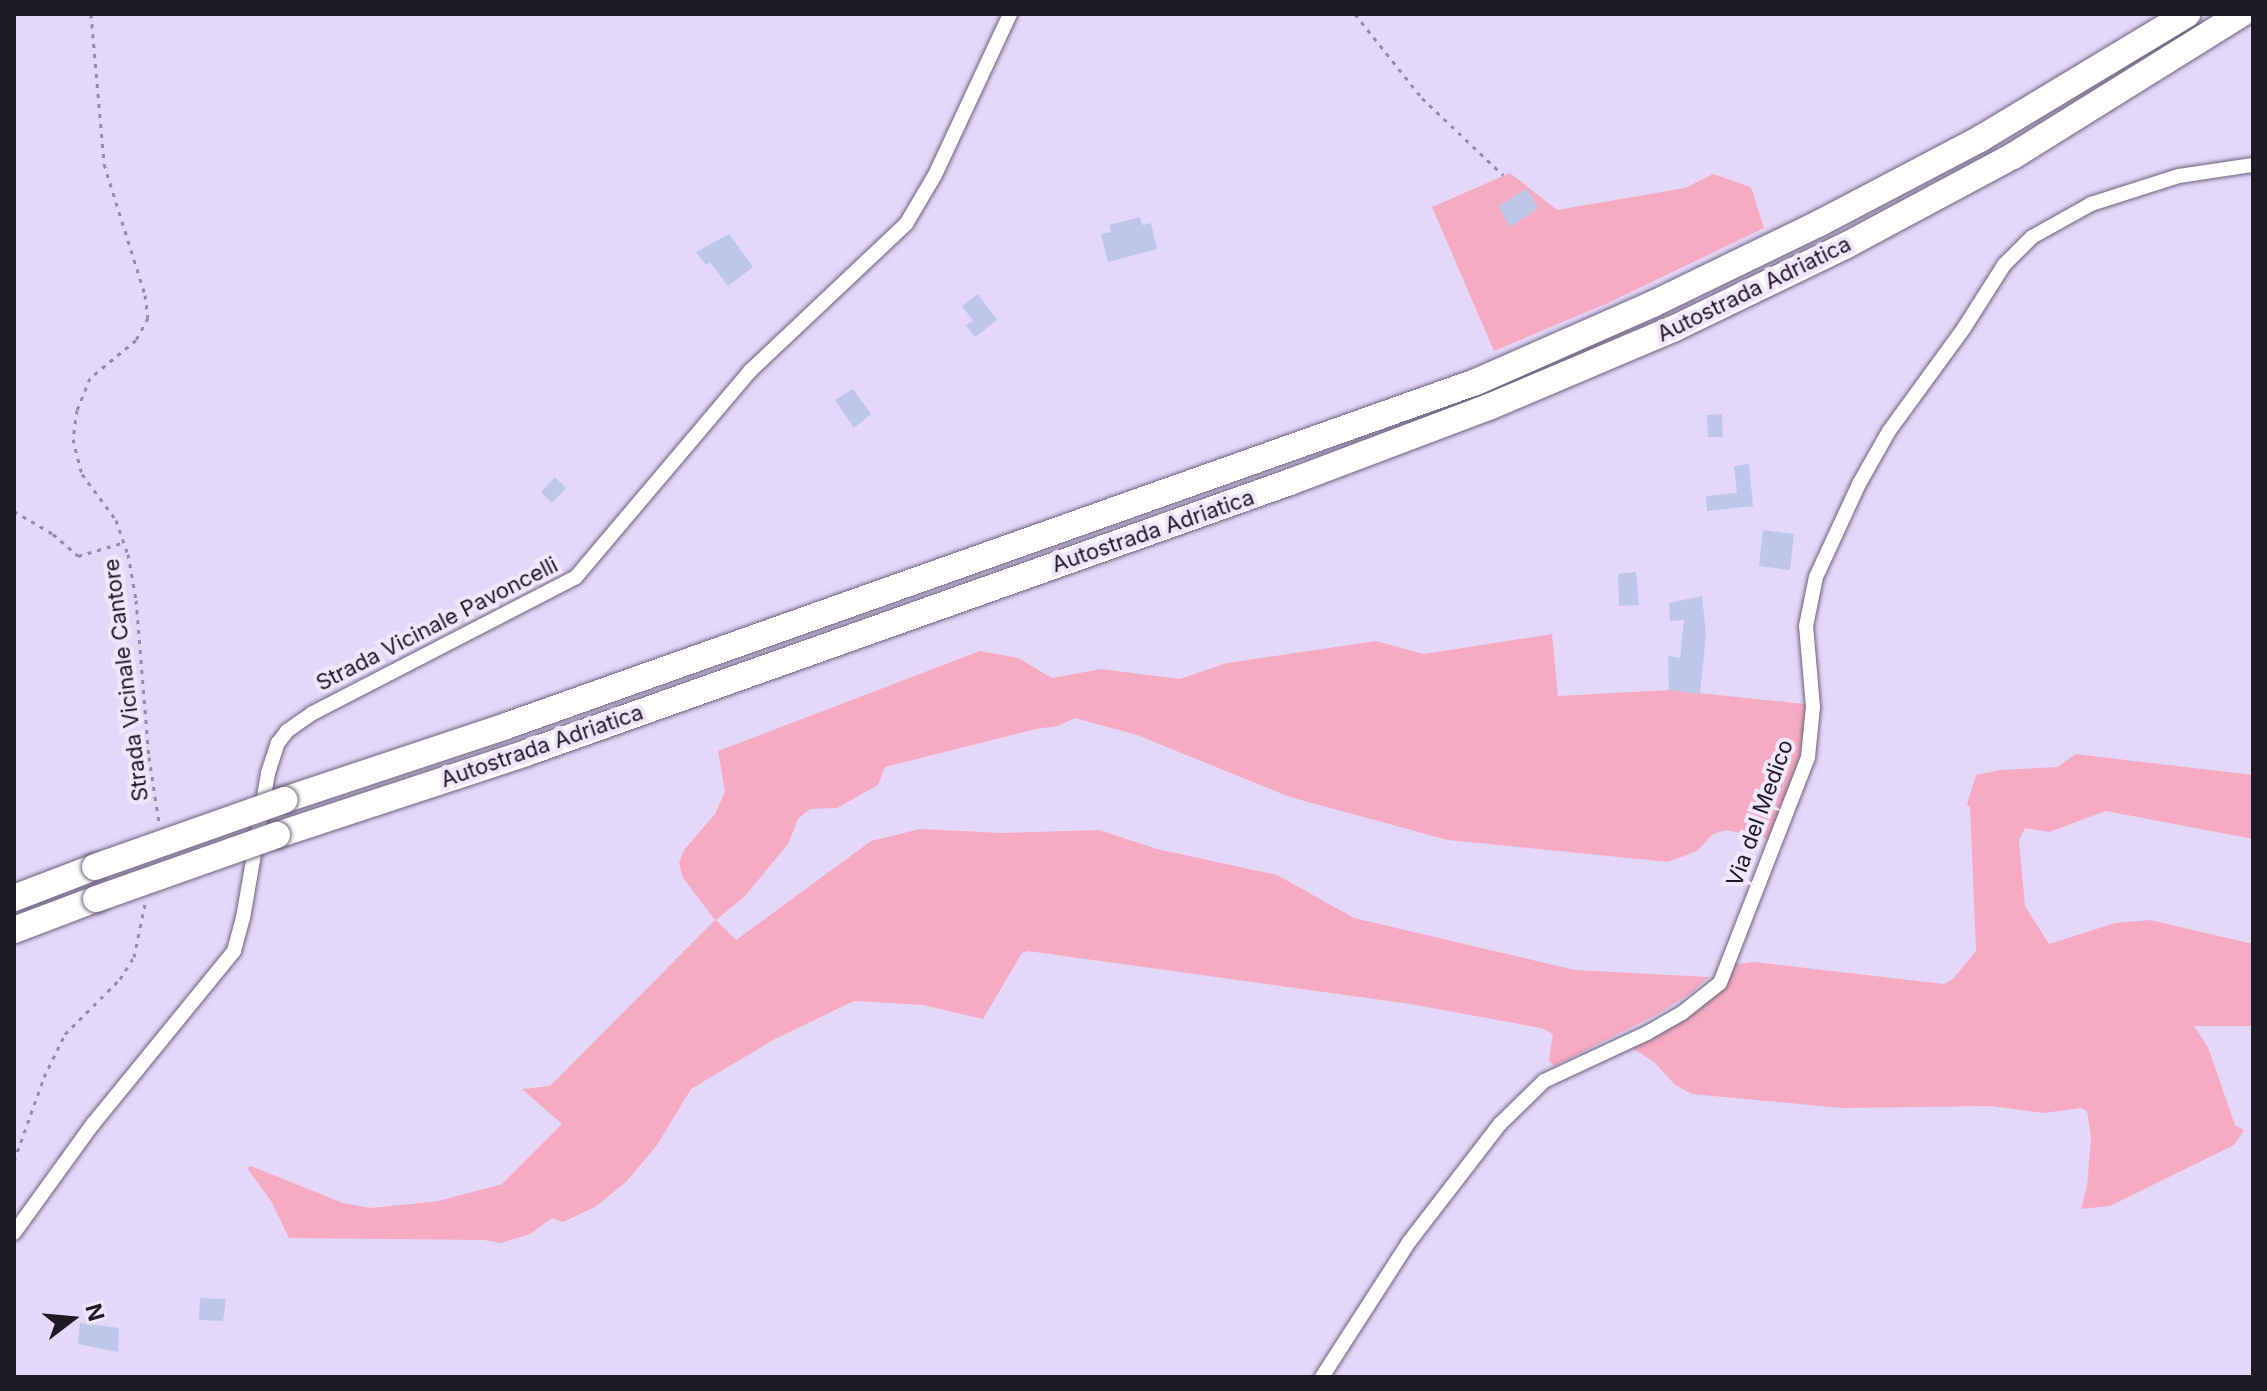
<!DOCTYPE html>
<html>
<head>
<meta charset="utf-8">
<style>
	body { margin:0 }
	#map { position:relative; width:2267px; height:1391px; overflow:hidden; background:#e4d8fa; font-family:Inter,sans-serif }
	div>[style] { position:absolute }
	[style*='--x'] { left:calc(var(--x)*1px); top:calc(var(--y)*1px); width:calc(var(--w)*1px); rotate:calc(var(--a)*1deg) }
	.green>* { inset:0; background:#f7abc3 }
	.building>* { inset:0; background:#bdc7e8 }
	.path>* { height:3px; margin-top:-1.5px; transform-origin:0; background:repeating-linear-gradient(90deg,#948ba4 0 4px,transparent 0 10px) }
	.roads { filter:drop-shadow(0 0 2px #6b617e) drop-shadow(0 0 2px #6b617e) }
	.street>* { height:14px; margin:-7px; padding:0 7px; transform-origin:7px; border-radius:7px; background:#fff }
	.highway>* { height:26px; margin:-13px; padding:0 13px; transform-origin:13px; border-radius:13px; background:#fff }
	.bridges { filter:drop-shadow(0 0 2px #6b617e) drop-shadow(0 0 2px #6b617e) }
	.highway-bridge>* { height:26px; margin:-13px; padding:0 13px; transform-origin:13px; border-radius:13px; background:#fff }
	span { translate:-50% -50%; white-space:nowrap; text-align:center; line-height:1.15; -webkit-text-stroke:8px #efe8fd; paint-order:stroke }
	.street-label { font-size:22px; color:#1d1925 }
	.frame { position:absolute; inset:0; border:16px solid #1d1925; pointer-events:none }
	.north { position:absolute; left:32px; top:1279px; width:80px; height:80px; -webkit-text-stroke:6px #efe8fd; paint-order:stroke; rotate:74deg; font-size:22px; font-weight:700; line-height:32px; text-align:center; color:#1d1925 }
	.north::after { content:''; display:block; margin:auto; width:28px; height:36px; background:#1d1925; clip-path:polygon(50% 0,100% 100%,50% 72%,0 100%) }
</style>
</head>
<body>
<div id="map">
	<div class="green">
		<i style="clip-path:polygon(1510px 173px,1557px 210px,1685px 188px,1713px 174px,1751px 187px,1764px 228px,1608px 303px,1494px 351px,1432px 207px)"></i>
		<i style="clip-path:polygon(1552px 634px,1558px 696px,1669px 690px,1805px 704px,1802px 743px,1794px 780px,1768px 839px,1726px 830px,1713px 834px,1697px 851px,1668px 862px,1448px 840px,1290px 797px,1137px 735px,1075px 718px,1058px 726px,1036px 729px,885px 767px,878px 785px,837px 808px,810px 809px,798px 819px,788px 844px,746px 895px,716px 920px,736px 940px,871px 841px,920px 829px,1001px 833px,1099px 830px,1157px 849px,1277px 875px,1354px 918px,1575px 970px,1709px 977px,1688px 995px,1658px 1014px,1554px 1066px,1549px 1060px,1553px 1034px,1541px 1028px,1410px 1004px,1028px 951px,1022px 953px,983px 1019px,923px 1005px,854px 1001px,773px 1040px,691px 1089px,657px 1145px,626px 1182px,595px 1207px,563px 1222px,552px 1218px,530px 1234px,501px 1243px,484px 1240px,289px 1238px,271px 1201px,247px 1168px,251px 1166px,343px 1203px,371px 1208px,439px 1201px,502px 1184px,562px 1124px,522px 1089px,550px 1086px,715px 920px,683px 878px,679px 863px,684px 850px,715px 814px,725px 792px,718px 751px,980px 651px,1018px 658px,1052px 678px,1101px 669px,1180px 679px,1227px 663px,1376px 641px,1424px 654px)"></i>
		<i style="clip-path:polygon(2075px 754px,2253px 775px,2253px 839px,2106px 811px,2049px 832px,2025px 828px,2019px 840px,2025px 906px,2049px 944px,2115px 923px,2150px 920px,2253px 944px,2253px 1026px,2194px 1026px,2208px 1047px,2235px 1125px,2244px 1130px,2234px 1145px,2110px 1206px,2081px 1209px,2087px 1186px,2091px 1137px,2087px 1111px,2081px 1108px,2044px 1113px,1992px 1106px,1842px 1108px,1692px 1094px,1675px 1085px,1654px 1062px,1623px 1042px,1694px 1003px,1728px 965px,1754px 962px,1944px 984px,1953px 979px,1976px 951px,1970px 807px,1967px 804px,1976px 775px,2000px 770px,2058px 767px)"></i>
	</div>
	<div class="building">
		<i style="clip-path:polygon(1527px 189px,1538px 208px,1510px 227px,1498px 206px)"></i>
		<i style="clip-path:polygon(1140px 217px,1142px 225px,1151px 223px,1157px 249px,1108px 262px,1101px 234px,1111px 232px,1109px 225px)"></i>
		<i style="clip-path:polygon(729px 234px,753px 267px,728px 286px,710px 262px,706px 265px,696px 252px)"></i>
		<i style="clip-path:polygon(978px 294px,997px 320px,975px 337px,966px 325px,973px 321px,962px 306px)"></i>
		<i style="clip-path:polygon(853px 389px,871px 414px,854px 428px,835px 400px)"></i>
		<i style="clip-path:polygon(1722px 414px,1723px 437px,1708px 437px,1707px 415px)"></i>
		<i style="clip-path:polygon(1749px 464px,1753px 506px,1707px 511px,1706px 496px,1737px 493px,1734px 466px)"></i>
		<i style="clip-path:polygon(555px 477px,566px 488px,552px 503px,541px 492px)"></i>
		<i style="clip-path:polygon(1763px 530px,1794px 534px,1790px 570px,1759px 566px)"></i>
		<i style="clip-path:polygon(1636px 572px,1639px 605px,1619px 606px,1618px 574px)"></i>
		<i style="clip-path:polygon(1702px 596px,1706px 634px,1700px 694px,1669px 690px,1668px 656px,1680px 658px,1684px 620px,1670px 621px,1669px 603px)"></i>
		<i style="clip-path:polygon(200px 1298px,226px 1299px,223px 1321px,199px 1320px)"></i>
		<i style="clip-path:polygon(80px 1323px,119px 1328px,118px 1352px,78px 1344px)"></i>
	</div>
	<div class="path">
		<i style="--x:91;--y:14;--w:151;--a:85"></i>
		<i style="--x:104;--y:164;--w:137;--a:72.6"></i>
		<i style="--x:145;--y:295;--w:23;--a:83"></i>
		<i style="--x:148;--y:318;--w:25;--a:119"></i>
		<i style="--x:136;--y:340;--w:60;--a:140.4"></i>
		<i style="--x:90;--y:378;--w:35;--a:112"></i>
		<i style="--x:77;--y:410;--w:29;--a:98"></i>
		<i style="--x:73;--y:439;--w:36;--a:76"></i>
		<i style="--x:82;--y:474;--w:57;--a:53.5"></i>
		<i style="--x:116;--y:520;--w:36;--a:71"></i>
		<i style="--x:128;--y:554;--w:47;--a:80.1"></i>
		<i style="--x:136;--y:600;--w:158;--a:85.3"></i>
		<i style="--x:149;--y:757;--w:66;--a:81.3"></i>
		<i style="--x:1355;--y:14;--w:107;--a:51.4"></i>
		<i style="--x:1422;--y:98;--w:112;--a:43.5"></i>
		<i style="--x:14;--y:511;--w:45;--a:30.5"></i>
		<i style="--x:53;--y:534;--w:33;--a:41"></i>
		<i style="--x:78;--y:556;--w:49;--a:-16.6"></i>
		<i style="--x:14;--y:1161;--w:89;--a:-70.3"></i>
		<i style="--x:44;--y:1077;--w:48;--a:-64"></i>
		<i style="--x:65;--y:1034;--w:78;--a:-45"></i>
		<i style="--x:120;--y:979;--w:26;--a:-58"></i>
		<i style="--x:134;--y:957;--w:54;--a:-78.3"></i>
	</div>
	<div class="roads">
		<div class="street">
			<i style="--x:14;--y:1233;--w:135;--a:-54.1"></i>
			<i style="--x:93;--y:1124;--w:223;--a:-50.8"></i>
			<i style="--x:234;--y:951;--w:34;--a:-75"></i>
			<i style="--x:243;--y:918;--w:147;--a:-80.2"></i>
			<i style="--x:268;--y:773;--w:32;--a:-72"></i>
			<i style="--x:278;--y:743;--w:15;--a:-53"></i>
			<i style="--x:287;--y:731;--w:29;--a:-35"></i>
			<i style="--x:311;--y:714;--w:298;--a:-27.3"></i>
			<i style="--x:576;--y:577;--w:270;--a:-49.8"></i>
			<i style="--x:750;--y:371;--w:214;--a:-43.3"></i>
			<i style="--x:906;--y:224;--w:57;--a:-59.4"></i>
			<i style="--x:935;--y:175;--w:178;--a:-65"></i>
			<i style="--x:1322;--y:1377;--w:161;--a:-57.2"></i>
			<i style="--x:1409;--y:1242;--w:149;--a:-52.4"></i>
			<i style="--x:1500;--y:1124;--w:62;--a:-44.3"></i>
			<i style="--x:1544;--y:1081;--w:114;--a:-25"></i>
			<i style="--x:1647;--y:1033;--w:40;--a:-29.7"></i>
			<i style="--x:1682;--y:1013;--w:48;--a:-38.3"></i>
			<i style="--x:1720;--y:983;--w:243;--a:-68.7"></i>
			<i style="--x:1808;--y:757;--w:50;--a:-84.3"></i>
			<i style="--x:1813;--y:707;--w:81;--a:-94.9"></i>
			<i style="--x:1806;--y:626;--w:50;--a:-78.5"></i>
			<i style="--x:1816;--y:577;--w:102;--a:-65.2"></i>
			<i style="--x:1859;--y:484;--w:61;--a:-60.5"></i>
			<i style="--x:1889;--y:431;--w:127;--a:-53.9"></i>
			<i style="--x:1964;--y:328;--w:75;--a:-57.6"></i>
			<i style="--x:2004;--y:265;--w:40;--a:-45"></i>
			<i style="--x:2032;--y:237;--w:68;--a:-29.2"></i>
			<i style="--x:2091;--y:204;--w:92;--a:-17.7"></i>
			<i style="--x:2179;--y:176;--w:75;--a:-8.5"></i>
		</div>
		<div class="highway">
			<i style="--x:284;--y:800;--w:234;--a:-18.4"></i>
			<i style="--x:506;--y:726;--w:1029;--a:-19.53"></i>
			<i style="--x:1476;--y:382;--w:193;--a:-23.8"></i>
			<i style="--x:1653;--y:304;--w:186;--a:-25.9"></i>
			<i style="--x:1820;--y:223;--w:181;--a:-27.7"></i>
			<i style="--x:1980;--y:139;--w:242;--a:-31.1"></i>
			<i style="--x:277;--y:835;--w:262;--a:-18.2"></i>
			<i style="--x:526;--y:753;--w:811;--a:-19.53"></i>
			<i style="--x:1290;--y:482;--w:213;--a:-20.7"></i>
			<i style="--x:1489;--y:407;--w:200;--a:-23"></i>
			<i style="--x:1673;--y:329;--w:191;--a:-25.8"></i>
			<i style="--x:1845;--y:246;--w:191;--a:-28.2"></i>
			<i style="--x:2013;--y:156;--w:269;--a:-31.9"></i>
			<i style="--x:14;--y:898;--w:87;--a:-20.9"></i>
			<i style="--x:14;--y:930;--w:88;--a:-20.7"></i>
		</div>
	</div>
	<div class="bridges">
		<div class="highway-bridge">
			<i style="--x:95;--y:867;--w:201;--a:-19.5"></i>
			<i style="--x:96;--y:899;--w:192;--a:-19.5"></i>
		</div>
	</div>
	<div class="street-label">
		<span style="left:1754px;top:289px;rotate:-26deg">Autostrada Adriatica</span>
		<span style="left:1153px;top:531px;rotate:-19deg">Autostrada Adriatica</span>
		<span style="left:437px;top:624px;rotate:-27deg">Strada Vicinale Pavoncelli</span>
		<span style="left:126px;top:680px;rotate:-97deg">Strada Vicinale Cantore</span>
		<span style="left:542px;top:746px;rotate:-19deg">Autostrada Adriatica</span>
		<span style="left:1760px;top:813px;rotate:-70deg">Via del Medico</span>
	</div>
	<div class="frame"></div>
	<div class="north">N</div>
</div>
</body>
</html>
